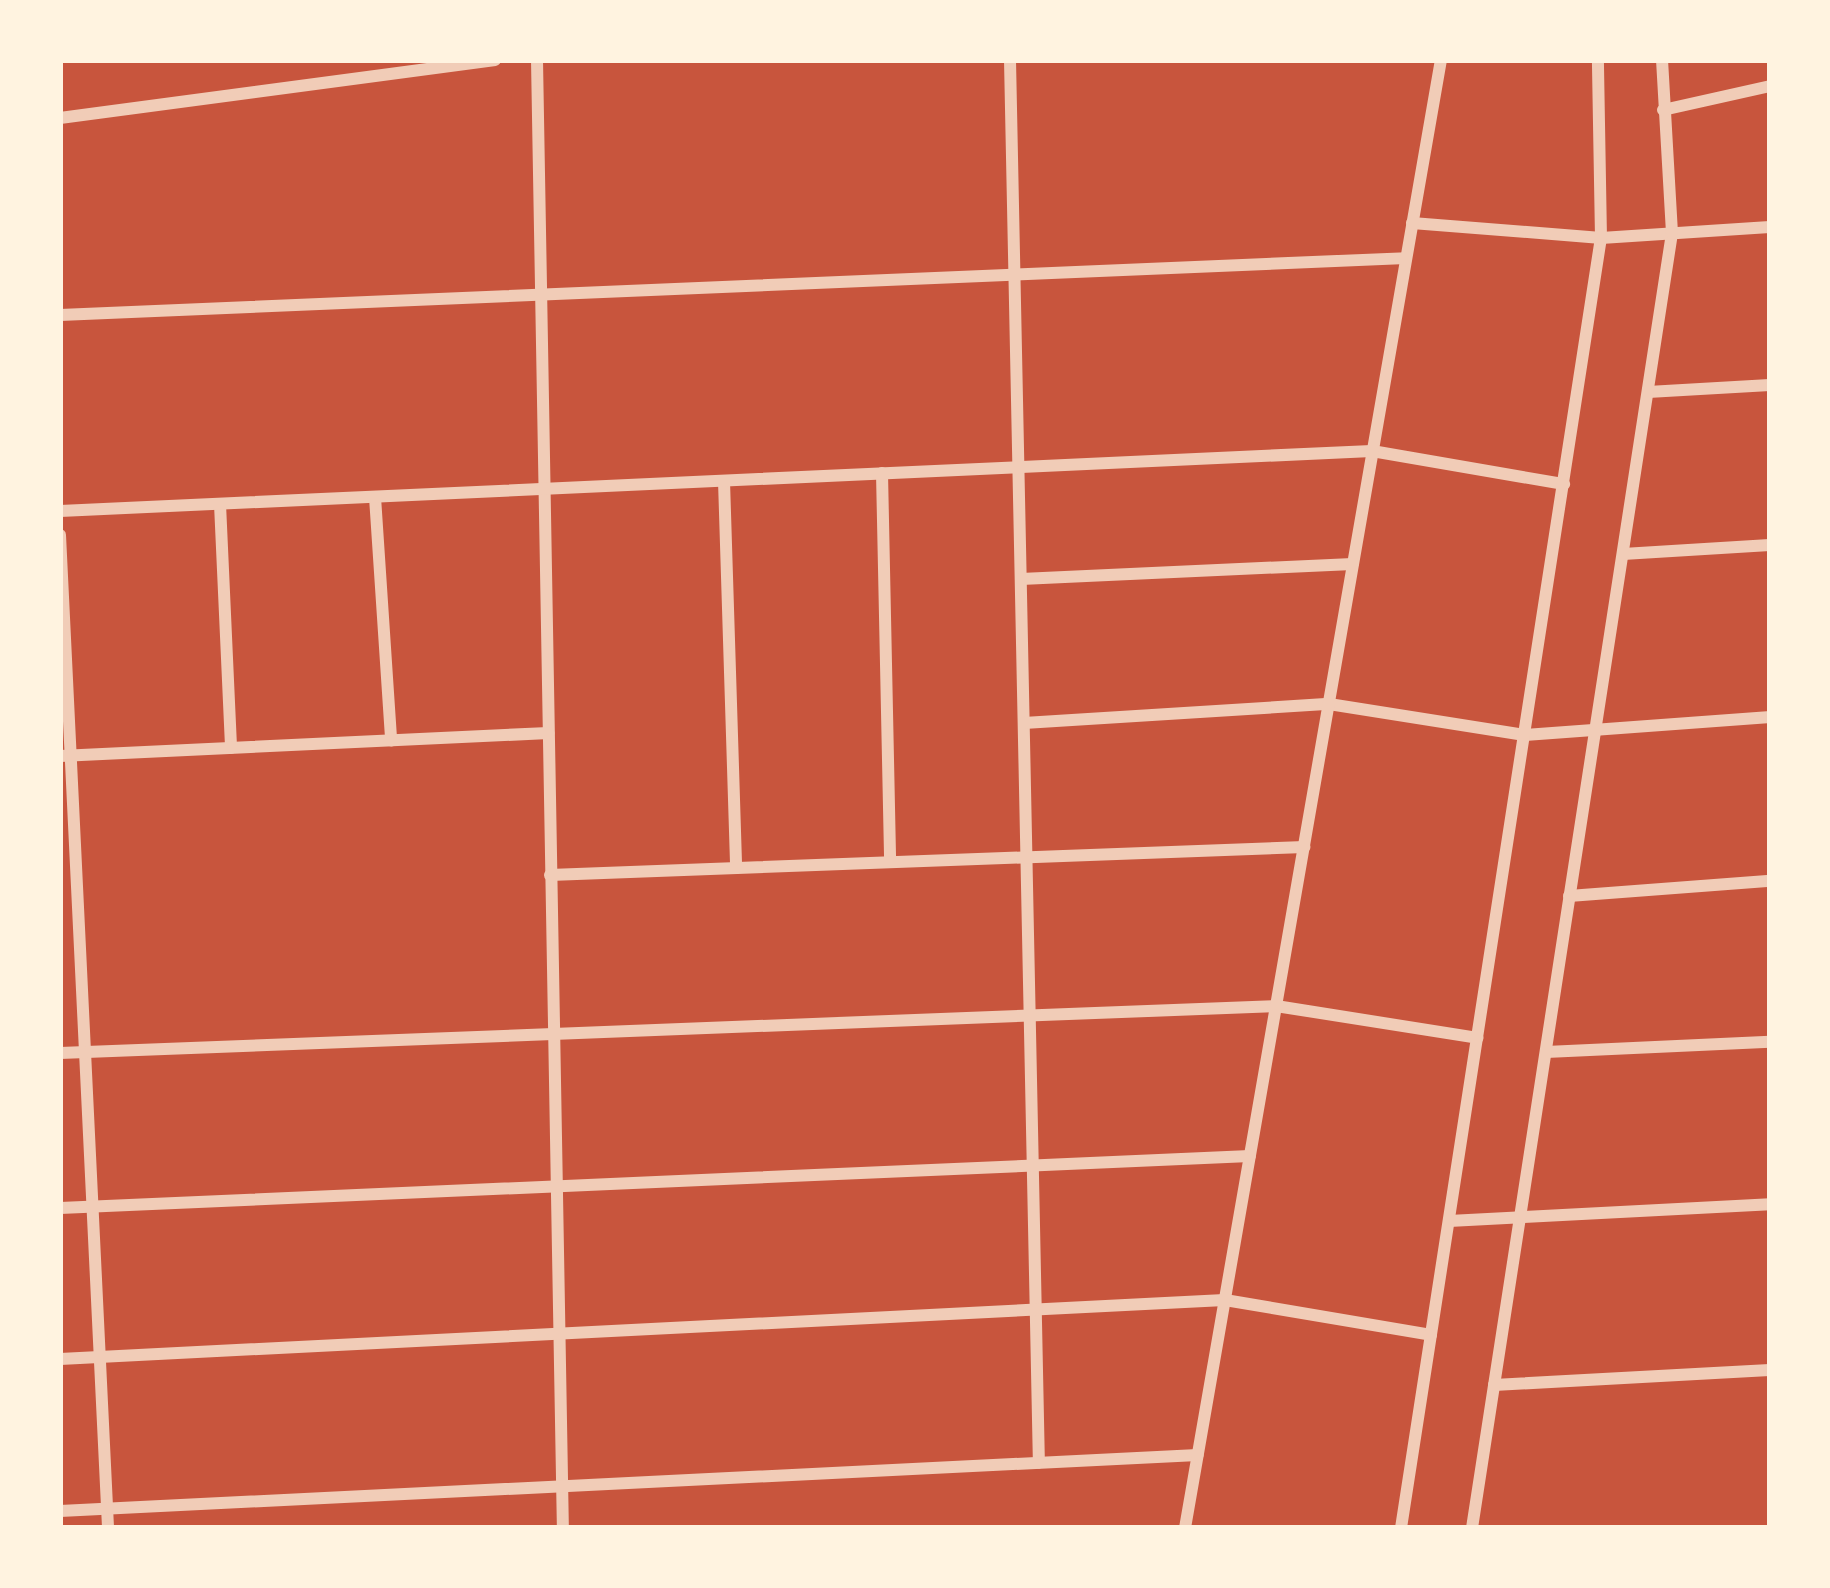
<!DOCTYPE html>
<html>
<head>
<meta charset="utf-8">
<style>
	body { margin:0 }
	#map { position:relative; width:1830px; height:1588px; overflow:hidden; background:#c8553d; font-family:"Varela Round",sans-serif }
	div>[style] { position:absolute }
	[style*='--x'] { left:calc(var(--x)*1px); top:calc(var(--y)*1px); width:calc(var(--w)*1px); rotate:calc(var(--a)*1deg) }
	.minor>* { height:12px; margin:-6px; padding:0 6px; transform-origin:6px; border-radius:6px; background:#f1ccb7 }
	span { translate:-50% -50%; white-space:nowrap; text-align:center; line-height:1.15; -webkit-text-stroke:9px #fff3e0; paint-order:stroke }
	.frame { position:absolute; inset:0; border:63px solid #fff3e0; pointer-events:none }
</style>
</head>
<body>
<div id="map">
	<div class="minor">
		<i style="--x:537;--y:60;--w:1468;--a:88.99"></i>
		<i style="--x:1010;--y:60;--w:1403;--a:88.82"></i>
		<i style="--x:1663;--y:110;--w:110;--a:-12.6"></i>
		<i style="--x:60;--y:118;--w:439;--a:-7.6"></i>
		<i style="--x:1412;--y:223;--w:190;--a:4.5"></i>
		<i style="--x:1601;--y:238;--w:169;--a:-3.7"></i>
		<i style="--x:60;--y:315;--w:1347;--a:-2.42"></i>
		<i style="--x:1648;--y:392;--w:122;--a:-3.3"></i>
		<i style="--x:882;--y:473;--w:389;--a:88.8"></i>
		<i style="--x:724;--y:481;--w:387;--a:88.2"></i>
		<i style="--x:375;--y:497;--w:244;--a:86.2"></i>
		<i style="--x:220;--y:504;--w:244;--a:87.4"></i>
		<i style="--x:60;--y:511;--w:1313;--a:-2.62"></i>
		<i style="--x:1372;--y:451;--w:195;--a:9.8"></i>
		<i style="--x:60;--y:535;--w:994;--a:87.23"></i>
		<i style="--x:1623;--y:554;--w:147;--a:-3.5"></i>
		<i style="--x:1021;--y:579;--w:332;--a:-2.6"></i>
		<i style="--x:1024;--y:723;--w:306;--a:-3.6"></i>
		<i style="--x:1329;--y:704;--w:198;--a:9"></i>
		<i style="--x:1525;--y:735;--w:246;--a:-4.2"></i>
		<i style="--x:60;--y:756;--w:489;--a:-2.7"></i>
		<i style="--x:550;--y:875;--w:755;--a:-2.13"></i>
		<i style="--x:1569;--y:896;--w:202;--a:-4.3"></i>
		<i style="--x:1546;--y:1052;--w:224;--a:-2.6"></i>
		<i style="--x:60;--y:1053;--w:1217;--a:-2.21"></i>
		<i style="--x:1276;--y:1006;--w:204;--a:9"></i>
		<i style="--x:60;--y:1208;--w:1191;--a:-2.5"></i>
		<i style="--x:1449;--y:1221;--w:321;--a:-3"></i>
		<i style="--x:60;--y:1359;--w:1166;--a:-2.9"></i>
		<i style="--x:1225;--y:1300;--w:209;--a:9.6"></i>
		<i style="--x:1494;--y:1385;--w:276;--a:-3.1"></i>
		<i style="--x:60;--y:1511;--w:1139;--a:-2.82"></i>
		<i style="--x:1185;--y:1528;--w:1490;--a:-80.11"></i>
		<i style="--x:1401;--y:1528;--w:1305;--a:-81.19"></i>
		<i style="--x:1601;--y:238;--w:178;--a:-91"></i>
		<i style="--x:1472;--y:1528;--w:1310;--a:-81.22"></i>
		<i style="--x:1672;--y:233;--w:173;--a:-93.3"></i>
	</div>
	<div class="frame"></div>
</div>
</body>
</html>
